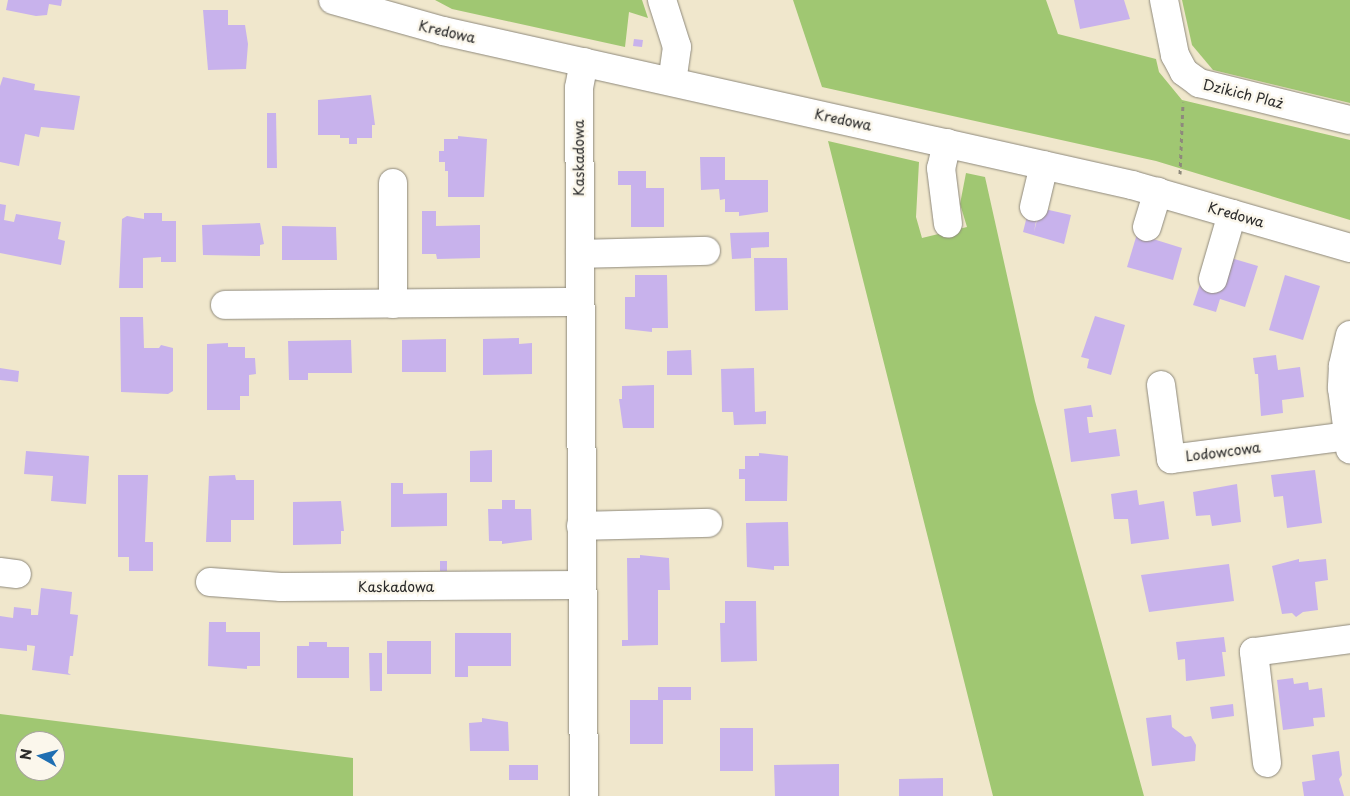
<!DOCTYPE html>
<html>
<head>
<meta charset="utf-8">
<style>
	body { margin:0 }
	#map { position:relative; width:1350px; height:796px; overflow:hidden; background:#f0e7cc; font-family:"Playpen Sans",sans-serif }
	div>[style] { position:absolute }
	[style*='--x'] { left:calc(var(--x)*1px); top:calc(var(--y)*1px); width:calc(var(--w)*1px); rotate:calc(var(--a)*1deg) }
	.green>* { inset:0; background:#a0c772 }
	.building>* { inset:0; background:#c8b2ec }
	.path>* { height:3px; margin-top:-1.5px; transform-origin:0; background:repeating-linear-gradient(90deg,#8e897c 0 4px,transparent 0 8px) }
	.roads { filter:drop-shadow(0 0 1px #8e897c) drop-shadow(0 0 1px #8e897c) }
	.minor>* { height:28px; margin:-14px; padding:0 14px; transform-origin:14px; border-radius:14px; background:#fff }
	span { translate:-50% -50%; white-space:nowrap; text-align:center; line-height:1.15; -webkit-text-stroke:5px #fbf7ec; paint-order:stroke }
	.street-label { font-size:14px; color:#2b2b2b }
	.north { position:absolute; left:15px; top:731px; width:50px; height:50px; box-sizing:border-box; background:#fbf7ec; border:1px solid #a8a59f; border-radius:50%; rotate:277deg; font-size:14px; font-weight:700; line-height:20px; text-align:center; color:#2b2b2b }
	.north::after { content:''; display:block; margin:auto; width:18px; height:22px; background:#1f6fb2; clip-path:polygon(50% 0,100% 100%,50% 72%,0 100%) }
</style>
</head>
<body>
<div id="map">
	<div class="green">
		<i style="clip-path:polygon(435px 0,642px 0,648px 18px,629px 12px,625px 47px,452px 9px)"></i>
		<i style="clip-path:polygon(793px 0,1046px 0,1058px 34px,1156px 59px,1159px 72px,1182px 100px,1350px 140px,1350px 220px,1156px 161px,822px 87px)"></i>
		<i style="clip-path:polygon(1182px 0,1350px 0,1350px 103px,1213px 70px,1192px 45px)"></i>
		<i style="clip-path:polygon(828px 141px,919px 162px,916px 217px,922px 238px,967px 227px,960px 204px,966px 173px,985px 177px,1035px 401px,1144px 796px,993px 796px)"></i>
		<i style="clip-path:polygon(evenodd,0 714px,353px 758px,353px 796px,0 796px,0 714px,25px 741px,55px 741px,55px 771px,25px 771px,25px 741px)"></i>
	</div>
	<div class="building">
		<i style="clip-path:polygon(8px 0,62px 0,61px 6px,49px 4px,47px 15px,36px 16px,6px 10px)"></i>
		<i style="clip-path:polygon(1074px 0,1124px 0,1130px 19px,1080px 29px)"></i>
		<i style="clip-path:polygon(203px 10px,228px 10px,228px 25px,245px 25px,248px 44px,246px 69px,208px 70px)"></i>
		<i style="clip-path:polygon(634px 39px,643px 40px,642px 47px,633px 46px)"></i>
		<i style="clip-path:polygon(3px 77px,35px 84px,34px 90px,80px 96px,74px 130px,41px 127px,39px 137px,25px 134px,19px 166px,0 162px,0 86px)"></i>
		<i style="clip-path:polygon(371px 95px,375px 125px,372px 125px,372px 138px,357px 138px,357px 144px,349px 144px,349px 138px,340px 138px,340px 135px,318px 135px,318px 100px)"></i>
		<i style="clip-path:polygon(267px 113px,276px 113px,277px 168px,267px 168px)"></i>
		<i style="clip-path:polygon(458px 136px,487px 139px,484px 197px,448px 197px,448px 171px,445px 171px,445px 162px,439px 162px,439px 151px,444px 151px,444px 139px,458px 139px)"></i>
		<i style="clip-path:polygon(700px 157px,725px 157px,725px 180px,768px 180px,768px 212px,739px 216px,739px 212px,725px 212px,725px 199px,720px 200px,719px 189px,701px 190px)"></i>
		<i style="clip-path:polygon(618px 171px,646px 171px,646px 188px,664px 188px,664px 227px,631px 227px,631px 185px,618px 185px)"></i>
		<i style="clip-path:polygon(0 204px,6px 205px,4px 220px,14px 222px,16px 214px,61px 222px,58px 239px,65px 241px,61px 265px,0 253px)"></i>
		<i style="clip-path:polygon(1029px 208px,1038px 210px,1034px 232px,1040px 208px,1071px 215px,1064px 244px,1023px 232px)"></i>
		<i style="clip-path:polygon(422px 211px,436px 211px,436px 226px,480px 225px,480px 258px,437px 259px,436px 254px,422px 254px)"></i>
		<i style="clip-path:polygon(144px 213px,162px 213px,162px 221px,176px 221px,176px 262px,161px 262px,161px 257px,143px 258px,143px 288px,119px 288px,122px 219px,127px 216px,144px 219px)"></i>
		<i style="clip-path:polygon(260px 223px,264px 244px,260px 245px,260px 256px,203px 255px,202px 225px)"></i>
		<i style="clip-path:polygon(282px 226px,336px 227px,337px 260px,282px 260px)"></i>
		<i style="clip-path:polygon(769px 232px,769px 247px,751px 248px,751px 258px,732px 259px,730px 233px)"></i>
		<i style="clip-path:polygon(1137px 234px,1182px 248px,1173px 280px,1127px 267px)"></i>
		<i style="clip-path:polygon(754px 258px,787px 258px,788px 310px,755px 311px)"></i>
		<i style="clip-path:polygon(1231px 258px,1258px 266px,1245px 307px,1220px 299px,1216px 312px,1193px 305px,1202px 278px)"></i>
		<i style="clip-path:polygon(635px 275px,667px 275px,668px 328px,652px 328px,652px 332px,625px 329px,625px 297px,635px 297px)"></i>
		<i style="clip-path:polygon(1285px 275px,1320px 286px,1303px 340px,1269px 330px)"></i>
		<i style="clip-path:polygon(1095px 316px,1125px 325px,1111px 375px,1087px 368px,1089px 359px,1081px 357px)"></i>
		<i style="clip-path:polygon(120px 317px,143px 317px,144px 348px,159px 348px,161px 345px,173px 348px,173px 391px,168px 394px,121px 392px)"></i>
		<i style="clip-path:polygon(519px 338px,519px 344px,532px 343px,532px 374px,483px 375px,483px 339px)"></i>
		<i style="clip-path:polygon(446px 339px,446px 372px,402px 372px,402px 340px)"></i>
		<i style="clip-path:polygon(351px 340px,352px 373px,308px 373px,308px 380px,289px 380px,288px 341px)"></i>
		<i style="clip-path:polygon(228px 343px,228px 347px,245px 347px,245px 358px,255px 358px,256px 374px,249px 375px,249px 396px,240px 396px,240px 410px,207px 410px,207px 344px)"></i>
		<i style="clip-path:polygon(691px 350px,692px 375px,667px 375px,667px 351px)"></i>
		<i style="clip-path:polygon(1276px 355px,1278px 370px,1300px 367px,1304px 397px,1282px 400px,1283px 413px,1261px 416px,1258px 374px,1255px 374px,1253px 358px)"></i>
		<i style="clip-path:polygon(0 368px,19px 371px,18px 382px,0 380px)"></i>
		<i style="clip-path:polygon(754px 368px,755px 412px,766px 411px,766px 424px,734px 425px,733px 412px,722px 412px,721px 369px)"></i>
		<i style="clip-path:polygon(654px 385px,654px 428px,623px 428px,619px 399px,622px 399px,622px 386px)"></i>
		<i style="clip-path:polygon(1091px 405px,1093px 417px,1087px 417px,1089px 433px,1116px 429px,1120px 456px,1071px 462px,1064px 409px)"></i>
		<i style="clip-path:polygon(492px 450px,492px 482px,470px 482px,470px 451px)"></i>
		<i style="clip-path:polygon(26px 451px,89px 456px,86px 504px,51px 501px,53px 476px,24px 474px)"></i>
		<i style="clip-path:polygon(759px 453px,788px 456px,787px 501px,745px 501px,745px 479px,739px 479px,739px 469px,745px 469px,745px 456px,759px 456px)"></i>
		<i style="clip-path:polygon(1315px 470px,1322px 523px,1287px 528px,1283px 496px,1274px 497px,1271px 475px)"></i>
		<i style="clip-path:polygon(118px 475px,148px 475px,145px 542px,153px 542px,153px 571px,129px 571px,129px 557px,118px 557px)"></i>
		<i style="clip-path:polygon(235px 475px,236px 480px,254px 480px,254px 520px,231px 520px,231px 542px,206px 542px,209px 476px)"></i>
		<i style="clip-path:polygon(391px 483px,403px 483px,403px 494px,447px 493px,447px 526px,391px 527px)"></i>
		<i style="clip-path:polygon(1237px 484px,1241px 522px,1212px 526px,1210px 515px,1196px 516px,1193px 492px)"></i>
		<i style="clip-path:polygon(1137px 490px,1139px 505px,1164px 501px,1169px 539px,1131px 544px,1128px 519px,1114px 519px,1111px 494px)"></i>
		<i style="clip-path:polygon(502px 500px,515px 500px,515px 509px,531px 509px,532px 540px,502px 544px,502px 541px,489px 541px,488px 509px,502px 509px)"></i>
		<i style="clip-path:polygon(341px 501px,344px 531px,341px 531px,341px 544px,293px 545px,293px 502px)"></i>
		<i style="clip-path:polygon(788px 522px,789px 566px,774px 566px,774px 570px,747px 567px,746px 523px)"></i>
		<i style="clip-path:polygon(640px 555px,669px 558px,670px 590px,658px 590px,658px 645px,622px 646px,622px 640px,628px 640px,627px 558px,640px 558px)"></i>
		<i style="clip-path:polygon(1299px 559px,1299px 562px,1326px 559px,1328px 580px,1315px 582px,1318px 610px,1303px 612px,1296px 617px,1292px 613px,1282px 614px,1272px 566px)"></i>
		<i style="clip-path:polygon(440px 561px,447px 561px,447px 571px,440px 571px)"></i>
		<i style="clip-path:polygon(1229px 564px,1234px 601px,1149px 612px,1141px 575px)"></i>
		<i style="clip-path:polygon(41px 588px,72px 592px,70px 614px,78px 615px,73px 656px,70px 656px,68px 673px,71px 675px,32px 670px,35px 646px,27px 645px,27px 651px,0 648px,0 616px,13px 618px,14px 607px,31px 609px,31px 615px,38px 615px)"></i>
		<i style="clip-path:polygon(725px 601px,756px 601px,757px 661px,721px 662px,720px 623px,725px 623px)"></i>
		<i style="clip-path:polygon(209px 622px,226px 622px,226px 632px,260px 632px,260px 666px,247px 666px,247px 669px,208px 666px)"></i>
		<i style="clip-path:polygon(455px 633px,511px 633px,511px 666px,468px 666px,468px 677px,455px 677px)"></i>
		<i style="clip-path:polygon(1224px 637px,1226px 652px,1222px 652px,1225px 676px,1186px 681px,1185px 659px,1178px 660px,1176px 642px)"></i>
		<i style="clip-path:polygon(387px 641px,431px 641px,431px 674px,387px 674px)"></i>
		<i style="clip-path:polygon(309px 642px,327px 642px,327px 647px,349px 647px,349px 678px,297px 678px,297px 646px,309px 646px)"></i>
		<i style="clip-path:polygon(369px 653px,382px 653px,382px 691px,370px 691px)"></i>
		<i style="clip-path:polygon(1293px 678px,1294px 684px,1308px 682px,1309px 690px,1322px 688px,1325px 717px,1313px 718px,1314px 726px,1283px 730px,1277px 680px)"></i>
		<i style="clip-path:polygon(658px 687px,691px 687px,691px 700px,663px 700px,663px 744px,630px 744px,630px 700px,658px 700px)"></i>
		<i style="clip-path:polygon(1233px 704px,1234px 716px,1212px 719px,1210px 707px)"></i>
		<i style="clip-path:polygon(1171px 715px,1172px 727px,1185px 737px,1191px 736px,1196px 745px,1195px 761px,1152px 766px,1146px 718px)"></i>
		<i style="clip-path:polygon(482px 718px,508px 722px,509px 751px,470px 751px,469px 723px,482px 722px)"></i>
		<i style="clip-path:polygon(720px 728px,753px 728px,753px 771px,720px 771px)"></i>
		<i style="clip-path:polygon(1339px 751px,1342px 775px,1339px 779px,1344px 796px,1304px 796px,1302px 782px,1315px 780px,1312px 755px)"></i>
		<i style="clip-path:polygon(839px 764px,839px 796px,775px 796px,774px 765px)"></i>
		<i style="clip-path:polygon(509px 765px,538px 765px,538px 780px,509px 780px)"></i>
		<i style="clip-path:polygon(943px 778px,943px 796px,899px 796px,899px 779px)"></i>
	</div>
	<div class="path">
		<i style="--x:1180;--y:174;--w:72;--a:-87.6"></i>
	</div>
	<div class="roads">
		<div class="minor">
			<i style="--x:333;--y:0;--w:114;--a:15.7"></i>
			<i style="--x:443;--y:31;--w:706;--a:12.6"></i>
			<i style="--x:1132;--y:185;--w:227;--a:16.1"></i>
			<i style="--x:662;--y:0;--w:49;--a:72.3"></i>
			<i style="--x:677;--y:47;--w:35;--a:98"></i>
			<i style="--x:1164;--y:0;--w:56;--a:78.7"></i>
			<i style="--x:1175;--y:55;--w:19;--a:62"></i>
			<i style="--x:1184;--y:72;--w:19;--a:36"></i>
			<i style="--x:1199;--y:83;--w:155;--a:13.8"></i>
			<i style="--x:584;--y:62;--w:26;--a:101"></i>
			<i style="--x:579;--y:88;--w:708;--a:89.6"></i>
			<i style="--x:947;--y:143;--w:26;--a:103"></i>
			<i style="--x:941;--y:168;--w:56;--a:82.9"></i>
			<i style="--x:1034;--y:207;--w:43;--a:-76.6"></i>
			<i style="--x:1147;--y:227;--w:37;--a:-73"></i>
			<i style="--x:580;--y:254;--w:126;--a:-1.4"></i>
			<i style="--x:1213;--y:279;--w:68;--a:-73.7"></i>
			<i style="--x:393;--y:304;--w:121;--a:-90"></i>
			<i style="--x:225;--y:305;--w:355;--a:-0.5"></i>
			<i style="--x:1350;--y:335;--w:32;--a:103"></i>
			<i style="--x:1343;--y:366;--w:22;--a:93"></i>
			<i style="--x:1342;--y:388;--w:62;--a:82.5"></i>
			<i style="--x:1161;--y:385;--w:75;--a:82.3"></i>
			<i style="--x:1171;--y:459;--w:178;--a:-7.4"></i>
			<i style="--x:581;--y:526;--w:127;--a:-1.4"></i>
			<i style="--x:0;--y:572;--w:17;--a:7"></i>
			<i style="--x:210;--y:582;--w:71;--a:4"></i>
			<i style="--x:281;--y:587;--w:300;--a:-0.4"></i>
			<i style="--x:1267;--y:763;--w:112;--a:-96.7"></i>
			<i style="--x:1254;--y:652;--w:97;--a:-7.7"></i>
		</div>
	</div>
	<div class="street-label">
		<span style="left:447px;top:32px;rotate:13deg">Kredowa</span>
		<span style="left:1243px;top:94px;rotate:14deg">Dzikich Plaż</span>
		<span style="left:843px;top:120px;rotate:12deg">Kredowa</span>
		<span style="left:579px;top:158px;rotate:-90deg">Kaskadowa</span>
		<span style="left:1236px;top:215px;rotate:16deg">Kredowa</span>
		<span style="left:1223px;top:452px;rotate:-7deg">Lodowcowa</span>
		<span style="left:396px;top:587px">Kaskadowa</span>
	</div>
	<div class="north">N</div>
</div>
</body>
</html>
